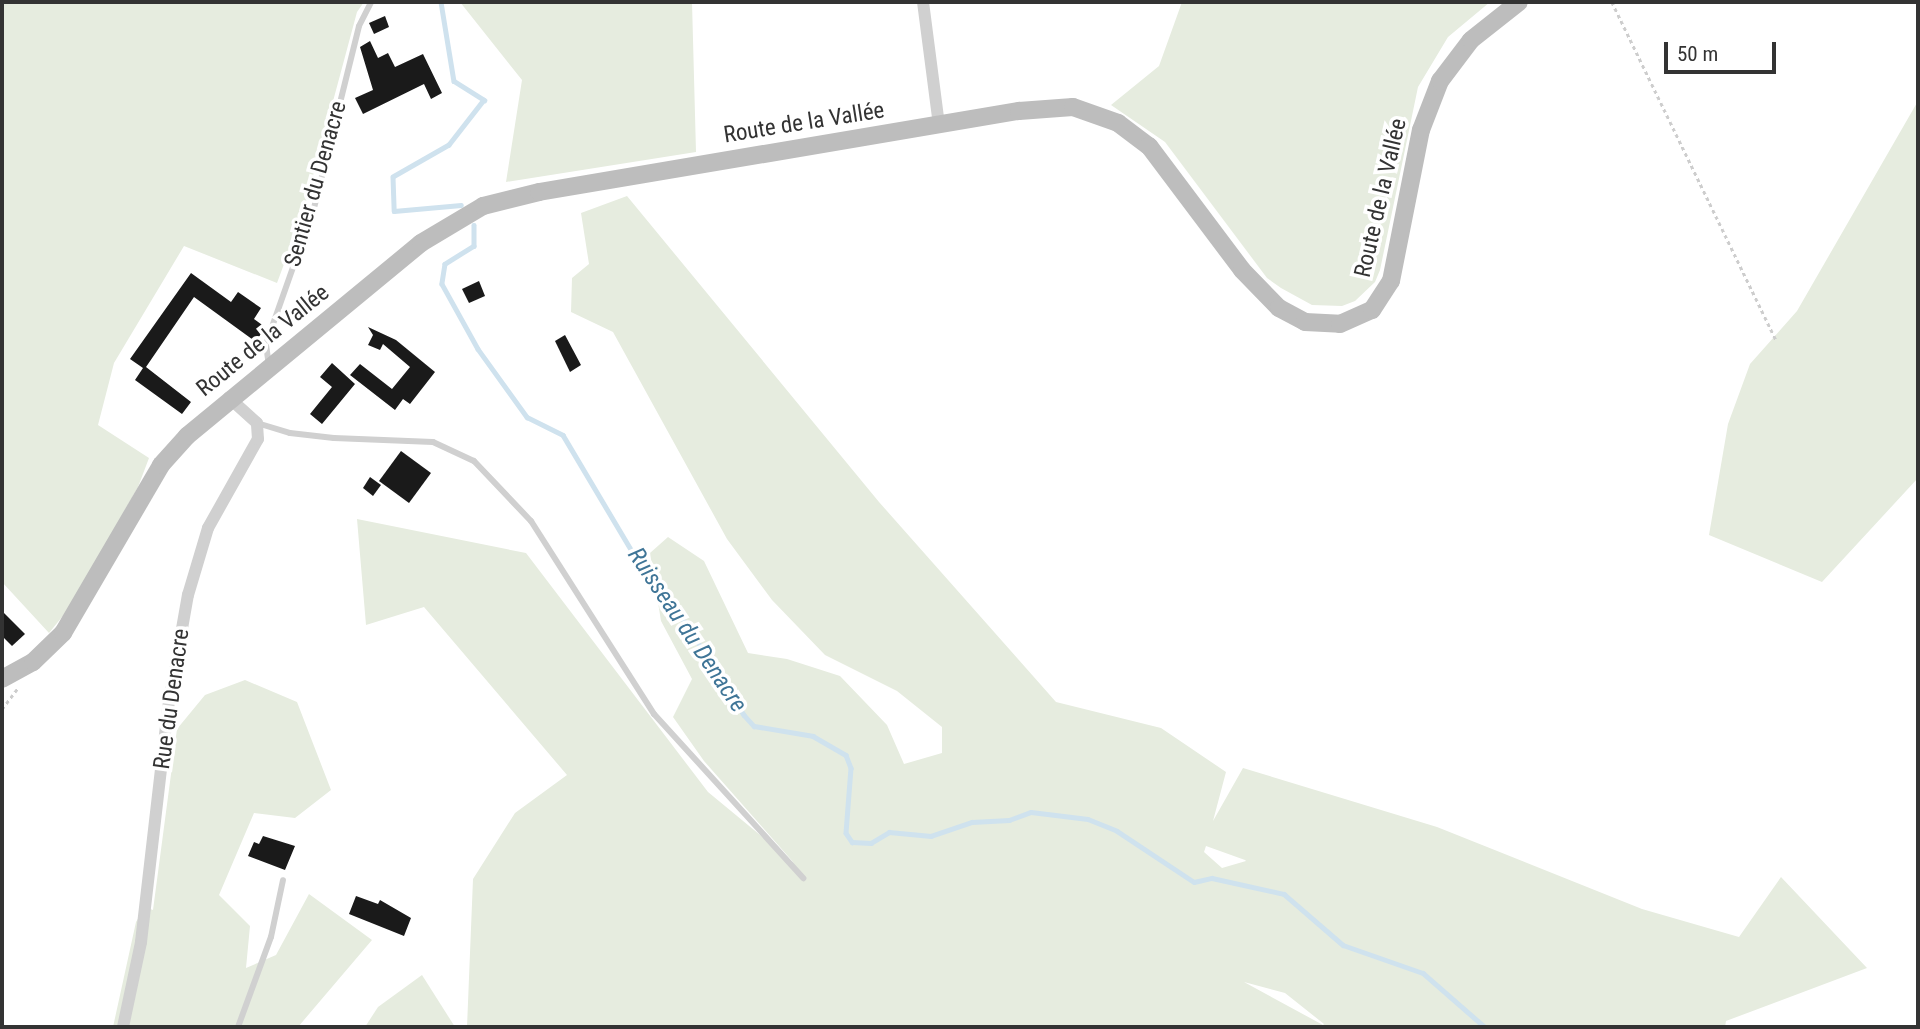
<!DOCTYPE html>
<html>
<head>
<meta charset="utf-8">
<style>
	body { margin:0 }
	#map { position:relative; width:1920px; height:1029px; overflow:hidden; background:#fff; font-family:"Roboto Condensed",sans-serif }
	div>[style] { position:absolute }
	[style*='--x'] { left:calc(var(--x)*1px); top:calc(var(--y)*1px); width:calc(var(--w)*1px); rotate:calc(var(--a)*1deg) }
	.green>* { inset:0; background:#e6ecdf }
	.stream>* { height:4.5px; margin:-2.25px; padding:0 2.25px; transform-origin:2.25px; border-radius:2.25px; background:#cfe2ee }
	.building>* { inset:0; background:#1a1a1a }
	.path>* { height:2.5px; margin-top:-1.25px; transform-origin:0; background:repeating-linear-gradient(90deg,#cdcdcd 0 3.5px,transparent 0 7px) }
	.lane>* { height:6px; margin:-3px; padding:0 3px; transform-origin:3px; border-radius:3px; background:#d0d0d0 }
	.street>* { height:12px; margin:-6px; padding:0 6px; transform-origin:6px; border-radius:6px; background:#d0d0d0 }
	.secondary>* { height:18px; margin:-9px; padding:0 9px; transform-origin:9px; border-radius:9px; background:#bdbdbd }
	span { translate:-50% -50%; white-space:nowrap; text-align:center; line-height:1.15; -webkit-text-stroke:7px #fff; paint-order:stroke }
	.street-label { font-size:23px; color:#333 }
	.water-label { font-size:24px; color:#3f7597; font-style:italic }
	.frame { position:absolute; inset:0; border:4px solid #333; pointer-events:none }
	.scale { position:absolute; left:1664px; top:42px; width:112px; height:32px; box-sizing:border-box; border:4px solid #333; border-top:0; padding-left:9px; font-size:21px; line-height:24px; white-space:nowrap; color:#333; -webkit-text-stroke:5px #fff; paint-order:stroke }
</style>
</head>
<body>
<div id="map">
	<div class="green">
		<i style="clip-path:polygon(2px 2px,364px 2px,357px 12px,303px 213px,277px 283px,184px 246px,114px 363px,98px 425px,149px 458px,138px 487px,70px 607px,49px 633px,2px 582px)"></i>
		<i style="clip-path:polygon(460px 2px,692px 2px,696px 152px,506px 182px,522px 80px)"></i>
		<i style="clip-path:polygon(1182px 2px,1490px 2px,1448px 37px,1418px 87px,1380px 270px,1375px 282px,1355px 301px,1342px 306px,1312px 305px,1281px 288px,1267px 278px,1165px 142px,1111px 105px,1159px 66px)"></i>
		<i style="clip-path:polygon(1918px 101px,1918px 478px,1822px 582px,1709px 535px,1728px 424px,1750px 364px,1797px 311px)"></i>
		<i style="clip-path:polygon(evenodd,627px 196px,879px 502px,1056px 702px,1161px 728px,1226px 772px,1213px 821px,1243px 768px,1437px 827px,1642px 909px,1739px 937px,1781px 877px,1867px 968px,1726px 1021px,1725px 1027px,467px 1027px,473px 879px,515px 813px,567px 775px,424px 607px,366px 625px,357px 519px,526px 553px,708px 792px,794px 863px,704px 761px,673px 717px,692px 679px,661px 621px,650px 553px,668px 537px,704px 561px,748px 653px,787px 659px,840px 676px,887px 725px,904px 764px,942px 753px,942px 727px,897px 691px,825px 655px,772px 600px,727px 539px,613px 332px,571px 312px,572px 278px,589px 264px,581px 213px,627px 196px,1206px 846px,1245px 860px,1246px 861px,1222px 868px,1204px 852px,1206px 846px,627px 196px,1244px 982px,1285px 993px,1324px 1024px,1323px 1025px,1244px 982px)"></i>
		<i style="clip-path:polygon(245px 680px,297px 702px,331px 790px,295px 818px,254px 813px,219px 895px,250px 926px,246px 968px,276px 955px,309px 894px,372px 940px,298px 1027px,113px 1027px,136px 922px,145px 907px,153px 910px,177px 729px,205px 695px)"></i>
		<i style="clip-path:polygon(422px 975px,455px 1027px,365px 1027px,378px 1007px)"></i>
	</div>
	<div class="stream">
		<i style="--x:441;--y:2;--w:80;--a:80.7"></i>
		<i style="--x:454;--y:81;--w:36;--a:32"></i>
		<i style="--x:484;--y:100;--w:57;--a:127.9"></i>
		<i style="--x:449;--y:145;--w:64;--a:150.3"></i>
		<i style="--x:393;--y:177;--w:34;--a:88"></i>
		<i style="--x:394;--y:211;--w:67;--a:-5.1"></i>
		<i style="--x:474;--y:225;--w:21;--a:90"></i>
		<i style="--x:474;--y:246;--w:34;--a:148"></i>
		<i style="--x:445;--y:264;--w:20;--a:99"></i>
		<i style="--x:442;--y:284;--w:74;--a:61"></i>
		<i style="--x:478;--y:349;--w:84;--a:54.2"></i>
		<i style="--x:527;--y:417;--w:40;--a:26.6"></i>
		<i style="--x:563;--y:435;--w:155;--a:59.3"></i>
		<i style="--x:642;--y:568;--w:69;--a:51.5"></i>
		<i style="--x:685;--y:622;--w:110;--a:57.6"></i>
		<i style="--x:744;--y:715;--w:15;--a:48"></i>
		<i style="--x:754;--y:726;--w:60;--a:9.6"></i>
		<i style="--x:813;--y:736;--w:38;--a:30"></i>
		<i style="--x:846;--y:755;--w:14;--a:69"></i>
		<i style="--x:851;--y:768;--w:65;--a:94.4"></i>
		<i style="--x:846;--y:833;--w:11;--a:56"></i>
		<i style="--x:852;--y:842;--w:19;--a:3"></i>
		<i style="--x:871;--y:843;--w:21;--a:-31"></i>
		<i style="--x:889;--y:832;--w:42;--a:5.4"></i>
		<i style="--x:931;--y:836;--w:43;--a:-18.9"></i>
		<i style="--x:972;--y:822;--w:37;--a:-3"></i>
		<i style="--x:1009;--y:820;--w:23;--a:-20"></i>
		<i style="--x:1031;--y:812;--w:57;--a:7"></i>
		<i style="--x:1088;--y:819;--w:31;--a:22"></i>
		<i style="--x:1117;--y:831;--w:92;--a:33.5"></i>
		<i style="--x:1194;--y:882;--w:18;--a:-13"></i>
		<i style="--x:1212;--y:878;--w:74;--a:12.5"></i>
		<i style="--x:1284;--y:894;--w:78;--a:40.8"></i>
		<i style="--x:1343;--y:945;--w:85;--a:19.3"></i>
		<i style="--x:1423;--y:973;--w:82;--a:41.1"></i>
	</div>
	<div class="building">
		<i style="clip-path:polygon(385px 16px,389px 27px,374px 34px,369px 23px)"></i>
		<i style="clip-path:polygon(370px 41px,378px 58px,388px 53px,395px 67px,423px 54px,442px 93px,431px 99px,424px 84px,363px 114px,355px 98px,373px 90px,360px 47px)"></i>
		<i style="clip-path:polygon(191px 273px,231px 302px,238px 292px,261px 308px,254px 319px,265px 327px,256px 342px,194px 297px,146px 367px,191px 402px,182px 414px,135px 380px,143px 368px,130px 359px)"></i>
		<i style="clip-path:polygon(479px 281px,485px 296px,469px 303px,462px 289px)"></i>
		<i style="clip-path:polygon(368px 327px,396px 340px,435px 372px,410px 404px,403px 399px,395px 410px,350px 375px,360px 364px,392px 389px,410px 367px,383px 344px,380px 350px,368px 345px,373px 335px)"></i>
		<i style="clip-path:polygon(565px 335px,581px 365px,570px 372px,555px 341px)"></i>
		<i style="clip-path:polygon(332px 363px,355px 384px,322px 424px,310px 414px,332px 387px,320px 377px)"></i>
		<i style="clip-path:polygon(401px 451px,431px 473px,409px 503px,379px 481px)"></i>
		<i style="clip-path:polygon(370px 477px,381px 485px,373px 496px,363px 488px)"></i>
		<i style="clip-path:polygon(2px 611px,25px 634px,12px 646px,2px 636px)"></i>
		<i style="clip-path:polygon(263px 836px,295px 846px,285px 870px,248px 856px,254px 842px,259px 844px)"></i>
		<i style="clip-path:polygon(356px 896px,378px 904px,380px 900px,411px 918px,404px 936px,349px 914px)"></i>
	</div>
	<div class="path">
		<i style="--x:1612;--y:2;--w:376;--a:64.1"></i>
		<i style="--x:2;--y:709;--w:25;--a:-53"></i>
	</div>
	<div class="lane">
		<i style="--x:269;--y:366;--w:22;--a:-98"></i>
		<i style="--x:266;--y:344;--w:144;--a:-70.6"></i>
		<i style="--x:314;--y:208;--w:187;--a:-76.1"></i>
		<i style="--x:359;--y:26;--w:27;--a:-63"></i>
		<i style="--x:257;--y:423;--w:34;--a:17"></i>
		<i style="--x:290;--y:433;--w:44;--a:6.5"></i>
		<i style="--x:334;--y:438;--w:99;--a:2.3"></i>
		<i style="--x:433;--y:442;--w:45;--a:24.9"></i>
		<i style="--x:474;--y:461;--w:83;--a:46.5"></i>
		<i style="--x:531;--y:521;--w:229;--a:57.5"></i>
		<i style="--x:654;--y:714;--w:222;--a:47.7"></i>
		<i style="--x:238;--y:1027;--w:96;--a:-69.9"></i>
		<i style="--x:271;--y:937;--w:58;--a:-78.1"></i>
	</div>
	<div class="street">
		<i style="--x:923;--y:2;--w:124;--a:82.6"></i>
		<i style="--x:123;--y:1027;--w:87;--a:-78"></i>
		<i style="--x:141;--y:942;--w:236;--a:-83.4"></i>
		<i style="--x:168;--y:708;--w:115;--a:-80"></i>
		<i style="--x:188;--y:595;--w:70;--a:-73.4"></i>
		<i style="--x:208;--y:528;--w:102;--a:-60.7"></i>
		<i style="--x:258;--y:439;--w:16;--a:-94"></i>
		<i style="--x:257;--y:423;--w:38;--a:-138"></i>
	</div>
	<div class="secondary">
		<i style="--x:2;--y:679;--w:35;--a:-29"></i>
		<i style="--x:33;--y:662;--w:42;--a:-44"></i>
		<i style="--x:63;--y:633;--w:194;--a:-59.7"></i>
		<i style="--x:161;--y:465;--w:39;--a:-48"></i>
		<i style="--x:187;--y:436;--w:303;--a:-39.5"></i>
		<i style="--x:421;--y:243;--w:72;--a:-30.8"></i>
		<i style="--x:483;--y:206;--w:58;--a:-14"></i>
		<i style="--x:539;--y:192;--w:487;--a:-9.6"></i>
		<i style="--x:1019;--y:111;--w:54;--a:-4.2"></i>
		<i style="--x:1073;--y:107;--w:48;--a:19.6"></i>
		<i style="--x:1118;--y:123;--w:39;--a:37"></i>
		<i style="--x:1149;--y:146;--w:155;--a:53.1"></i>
		<i style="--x:1242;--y:270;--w:53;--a:45.8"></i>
		<i style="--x:1279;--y:308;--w:30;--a:28"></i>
		<i style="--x:1305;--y:322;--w:35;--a:3"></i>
		<i style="--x:1340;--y:324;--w:35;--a:-24"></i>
		<i style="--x:1372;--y:310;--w:35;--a:-57"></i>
		<i style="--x:1391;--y:281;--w:154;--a:-78.8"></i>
		<i style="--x:1421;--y:130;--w:53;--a:-68.8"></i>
		<i style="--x:1440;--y:81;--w:51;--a:-52.9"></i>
		<i style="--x:1471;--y:40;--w:61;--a:-38.4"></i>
	</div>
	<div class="street-label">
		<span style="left:804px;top:123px;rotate:-9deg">Route de la Vallée</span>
		<span style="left:316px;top:184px;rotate:-74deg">Sentier du Denacre</span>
		<span style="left:1381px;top:198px;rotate:-77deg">Route de la Vallée</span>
		<span style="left:263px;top:341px;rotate:-39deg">Route de la Vallée</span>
		<span style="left:172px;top:699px;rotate:-82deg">Rue du Denacre</span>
	</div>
	<div class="water-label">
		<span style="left:687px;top:630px;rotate:56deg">Ruisseau du Denacre</span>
	</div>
	<div class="frame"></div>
	<div class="scale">50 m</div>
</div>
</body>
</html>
